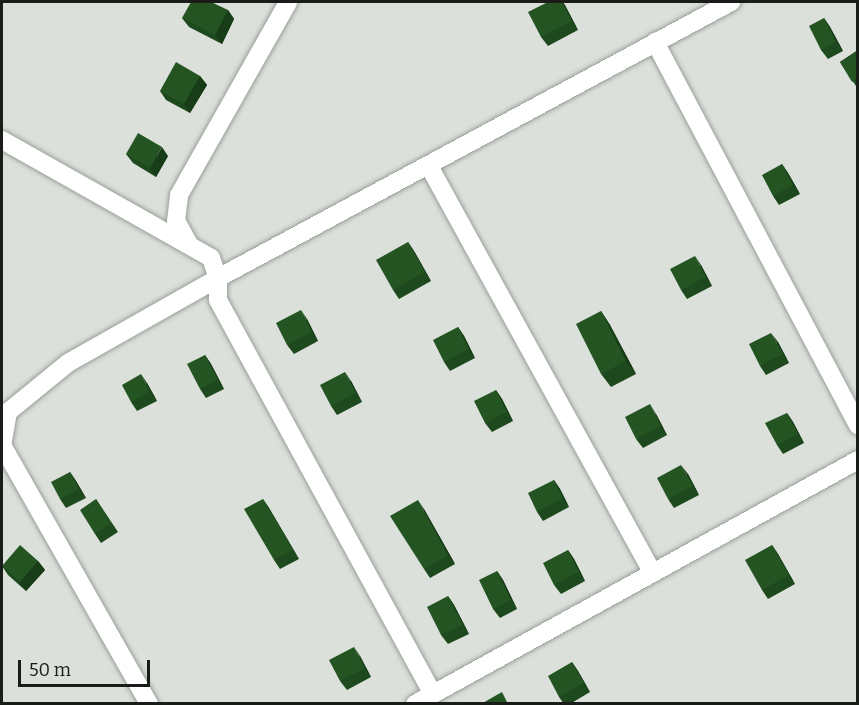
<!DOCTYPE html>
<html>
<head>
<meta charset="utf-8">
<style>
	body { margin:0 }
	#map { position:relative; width:859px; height:705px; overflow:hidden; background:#dbe0da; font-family:Bitter,serif }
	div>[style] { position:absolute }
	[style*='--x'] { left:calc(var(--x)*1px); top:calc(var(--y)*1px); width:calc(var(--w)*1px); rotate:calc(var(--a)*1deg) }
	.roads { filter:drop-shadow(0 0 2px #989e98) drop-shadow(0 0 2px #989e98) }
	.minor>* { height:18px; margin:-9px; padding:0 9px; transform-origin:9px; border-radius:9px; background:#fff }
	.wall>* { inset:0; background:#1e481d }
	.shaded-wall>* { inset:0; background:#183b18 }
	.building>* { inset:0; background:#235422 }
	span { translate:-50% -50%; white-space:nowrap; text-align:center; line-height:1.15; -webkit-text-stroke:6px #dbe0da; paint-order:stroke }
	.frame { position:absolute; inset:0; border:3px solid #1a1c1a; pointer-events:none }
	.scale { position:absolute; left:18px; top:660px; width:132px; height:27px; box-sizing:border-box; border:3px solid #1a1c1a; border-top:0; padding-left:8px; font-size:18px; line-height:21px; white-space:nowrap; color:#1a1c1a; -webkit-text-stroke:4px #dbe0da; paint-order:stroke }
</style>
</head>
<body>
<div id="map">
	<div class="roads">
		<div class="minor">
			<i style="--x:655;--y:42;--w:434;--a:62.1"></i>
			<i style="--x:2;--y:140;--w:240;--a:29.4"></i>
			<i style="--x:211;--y:258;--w:21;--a:71"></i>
			<i style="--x:218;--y:278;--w:22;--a:90"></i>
			<i style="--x:218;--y:300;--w:449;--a:61.4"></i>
			<i style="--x:429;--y:166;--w:463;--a:61.2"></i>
			<i style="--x:189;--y:244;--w:26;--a:-119"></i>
			<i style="--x:176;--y:221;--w:26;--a:-83"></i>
			<i style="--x:179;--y:195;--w:222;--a:-60.5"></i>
			<i style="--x:2;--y:445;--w:298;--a:60.4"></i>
			<i style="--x:2;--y:446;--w:35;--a:-80"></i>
			<i style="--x:8;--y:412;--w:77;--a:-39.2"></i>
			<i style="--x:68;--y:363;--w:172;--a:-29.5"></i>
			<i style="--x:218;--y:278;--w:583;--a:-28.28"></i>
			<i style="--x:415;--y:704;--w:506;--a:-28.85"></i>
		</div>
	</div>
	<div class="wall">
		<i style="clip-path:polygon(548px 2px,563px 2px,578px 30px,548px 46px,541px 37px)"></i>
		<i style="clip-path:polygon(228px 10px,234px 19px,222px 44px,189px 27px,182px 18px)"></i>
		<i style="clip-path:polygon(824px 18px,830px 27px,843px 51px,828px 59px,821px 50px)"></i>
		<i style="clip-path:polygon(858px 50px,858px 89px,840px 62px)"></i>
		<i style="clip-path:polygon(200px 76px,207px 85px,190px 113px,166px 100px,160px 91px)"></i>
		<i style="clip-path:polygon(126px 154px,168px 156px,156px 177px,133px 163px)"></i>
		<i style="clip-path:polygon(782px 164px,788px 173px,800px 194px,779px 205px,773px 196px)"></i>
		<i style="clip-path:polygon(408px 242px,414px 251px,431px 281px,399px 299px,393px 290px)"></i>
		<i style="clip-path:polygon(701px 265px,712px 286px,687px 299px,681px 290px)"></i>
		<i style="clip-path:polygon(601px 311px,610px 325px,636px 374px,611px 387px,601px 374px)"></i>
		<i style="clip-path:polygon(307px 319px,318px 341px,294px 354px,287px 345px)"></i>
		<i style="clip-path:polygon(458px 327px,464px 336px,475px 358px,450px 371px,444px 362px)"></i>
		<i style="clip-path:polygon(778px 342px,789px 363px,766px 375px,760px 366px)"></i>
		<i style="clip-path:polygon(205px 355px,211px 364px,224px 389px,206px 398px,200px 389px)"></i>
		<i style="clip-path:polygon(351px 381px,362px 402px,337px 415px,331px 406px)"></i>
		<i style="clip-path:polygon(147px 383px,157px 401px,137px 411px,131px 402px)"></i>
		<i style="clip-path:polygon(496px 390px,502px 399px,513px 421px,492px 432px,485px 423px)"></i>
		<i style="clip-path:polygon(787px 413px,793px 422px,804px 443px,783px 454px,777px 445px)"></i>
		<i style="clip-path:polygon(656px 414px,667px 435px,643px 448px,636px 439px)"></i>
		<i style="clip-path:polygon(70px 472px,76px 481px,86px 498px,66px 508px,60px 499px)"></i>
		<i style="clip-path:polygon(688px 474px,699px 495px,674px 508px,668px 499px)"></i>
		<i style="clip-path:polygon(554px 480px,560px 489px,569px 507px,543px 521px,537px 512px)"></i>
		<i style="clip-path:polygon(96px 499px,118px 532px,101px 543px,95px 534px)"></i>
		<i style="clip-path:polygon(263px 499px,269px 508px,299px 559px,280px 569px,274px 560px)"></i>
		<i style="clip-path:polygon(424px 509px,455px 564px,430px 578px,424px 569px)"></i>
		<i style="clip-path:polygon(772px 545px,778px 554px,795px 584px,768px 599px,762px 590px)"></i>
		<i style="clip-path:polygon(568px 550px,574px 559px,585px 581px,561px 594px,554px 585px)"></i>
		<i style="clip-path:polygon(38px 561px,45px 570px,26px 591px,8px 575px,2px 566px)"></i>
		<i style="clip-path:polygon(497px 571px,503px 580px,517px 609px,500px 618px,493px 609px)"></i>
		<i style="clip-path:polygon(448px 596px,454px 605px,469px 634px,448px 644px,441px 635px)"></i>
		<i style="clip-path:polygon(360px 656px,371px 677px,347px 690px,340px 681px)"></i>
		<i style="clip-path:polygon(572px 662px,578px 671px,590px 692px,570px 704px,564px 704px,559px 697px)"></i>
	</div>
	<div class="shaded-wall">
		<i style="clip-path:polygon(562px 2px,565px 5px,578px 30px,572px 21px)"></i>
		<i style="clip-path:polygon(228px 10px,234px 19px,222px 44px,215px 35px)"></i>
		<i style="clip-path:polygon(824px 18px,830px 27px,843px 51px,836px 42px)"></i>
		<i style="clip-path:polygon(200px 76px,207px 85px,190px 113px,184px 104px)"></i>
		<i style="clip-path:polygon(162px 147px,168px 156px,156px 177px,150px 168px)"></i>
		<i style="clip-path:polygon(782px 164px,788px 173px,800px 194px,793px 185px)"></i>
		<i style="clip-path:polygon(408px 242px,414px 251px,431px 281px,425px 272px)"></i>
		<i style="clip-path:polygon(695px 256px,701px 265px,712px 286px,706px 277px)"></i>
		<i style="clip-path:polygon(301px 310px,307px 319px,318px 341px,312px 332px)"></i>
		<i style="clip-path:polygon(601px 311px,610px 325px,636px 374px,626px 361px)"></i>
		<i style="clip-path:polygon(458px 327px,464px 336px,475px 358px,469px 349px)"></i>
		<i style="clip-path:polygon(771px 333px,778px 342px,789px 363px,783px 354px)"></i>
		<i style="clip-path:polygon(205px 355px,211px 364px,224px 389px,218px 380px)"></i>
		<i style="clip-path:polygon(345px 372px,351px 381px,362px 402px,356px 393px)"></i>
		<i style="clip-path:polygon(141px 374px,147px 383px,157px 401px,150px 392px)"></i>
		<i style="clip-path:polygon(496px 390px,502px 399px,513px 421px,507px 412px)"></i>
		<i style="clip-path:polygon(650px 404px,656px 414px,667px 435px,661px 426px)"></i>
		<i style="clip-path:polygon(787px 413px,793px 422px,804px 443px,798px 434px)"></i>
		<i style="clip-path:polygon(681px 465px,688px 474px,699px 495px,693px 486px)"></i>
		<i style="clip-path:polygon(70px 472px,76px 481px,86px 498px,79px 489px)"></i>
		<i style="clip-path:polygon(554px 480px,560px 489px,569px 507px,563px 498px)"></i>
		<i style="clip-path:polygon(263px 499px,269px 508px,299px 559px,293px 550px)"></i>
		<i style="clip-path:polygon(418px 500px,424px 509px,455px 564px,448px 555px)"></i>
		<i style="clip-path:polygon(772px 545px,778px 554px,795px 584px,789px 575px)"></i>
		<i style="clip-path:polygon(568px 550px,574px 559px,585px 581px,579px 572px)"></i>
		<i style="clip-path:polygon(38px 561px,45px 570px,26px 591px,20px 582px)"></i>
		<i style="clip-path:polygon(497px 571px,503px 580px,517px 609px,511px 600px)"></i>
		<i style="clip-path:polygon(448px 596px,454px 605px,469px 634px,463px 625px)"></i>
		<i style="clip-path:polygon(354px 647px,360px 656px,371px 677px,365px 668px)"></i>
		<i style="clip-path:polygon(572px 662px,578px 671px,590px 692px,584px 683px)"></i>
	</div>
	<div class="building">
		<i style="clip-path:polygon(191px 2px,211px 2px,228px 10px,215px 35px,182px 18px)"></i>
		<i style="clip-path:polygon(548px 2px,562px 2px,572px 21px,541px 37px,528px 12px)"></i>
		<i style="clip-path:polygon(824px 18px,836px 42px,821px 50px,809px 26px)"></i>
		<i style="clip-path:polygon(858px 50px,858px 78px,852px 82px,840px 62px)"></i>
		<i style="clip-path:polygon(176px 62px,200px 76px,184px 104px,160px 91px)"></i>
		<i style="clip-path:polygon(138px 133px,162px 147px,150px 168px,126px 154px)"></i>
		<i style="clip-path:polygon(782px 164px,793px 185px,773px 196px,762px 175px)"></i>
		<i style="clip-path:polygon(408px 242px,425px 272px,393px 290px,376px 260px)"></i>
		<i style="clip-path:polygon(695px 256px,706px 277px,681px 290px,670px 269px)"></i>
		<i style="clip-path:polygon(301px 310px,312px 332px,287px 345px,276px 323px)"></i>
		<i style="clip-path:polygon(601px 311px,626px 361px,601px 374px,576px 324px)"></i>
		<i style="clip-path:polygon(458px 327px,469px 349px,444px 362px,433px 340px)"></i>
		<i style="clip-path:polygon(771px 333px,783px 354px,760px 366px,749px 344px)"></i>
		<i style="clip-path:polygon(205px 355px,218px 380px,200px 389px,187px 364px)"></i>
		<i style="clip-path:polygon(345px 372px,356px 393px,331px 406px,320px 385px)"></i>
		<i style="clip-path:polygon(141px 374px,150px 392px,131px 402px,122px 385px)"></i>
		<i style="clip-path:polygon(496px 390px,507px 412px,485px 423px,474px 401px)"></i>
		<i style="clip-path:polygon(650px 404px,661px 426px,636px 439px,625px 417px)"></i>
		<i style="clip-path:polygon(787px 413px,798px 434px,777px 445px,765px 423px)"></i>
		<i style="clip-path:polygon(681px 465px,693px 486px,668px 499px,657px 478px)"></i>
		<i style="clip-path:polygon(70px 472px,79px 489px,60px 499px,51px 482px)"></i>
		<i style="clip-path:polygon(554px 480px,563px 498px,537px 512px,528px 493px)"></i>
		<i style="clip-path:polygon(96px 499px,111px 523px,95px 534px,80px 510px)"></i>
		<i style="clip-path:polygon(263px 499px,293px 550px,274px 560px,244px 509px)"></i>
		<i style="clip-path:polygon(418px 500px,448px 555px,424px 569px,390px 516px)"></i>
		<i style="clip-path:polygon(20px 545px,38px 561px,20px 582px,2px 566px)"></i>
		<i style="clip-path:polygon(772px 545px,789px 575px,762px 590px,745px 560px)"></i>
		<i style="clip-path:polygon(568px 550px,579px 572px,554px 585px,543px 563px)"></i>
		<i style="clip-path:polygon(497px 571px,511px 600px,493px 609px,479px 580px)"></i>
		<i style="clip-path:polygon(448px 596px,463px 625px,441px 635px,427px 607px)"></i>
		<i style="clip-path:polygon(354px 647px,365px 668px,340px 681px,329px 660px)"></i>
		<i style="clip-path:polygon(572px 662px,584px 683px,559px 697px,548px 676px)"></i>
		<i style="clip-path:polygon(502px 692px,508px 704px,481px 704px)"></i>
	</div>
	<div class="frame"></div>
	<div class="scale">50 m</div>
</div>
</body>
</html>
